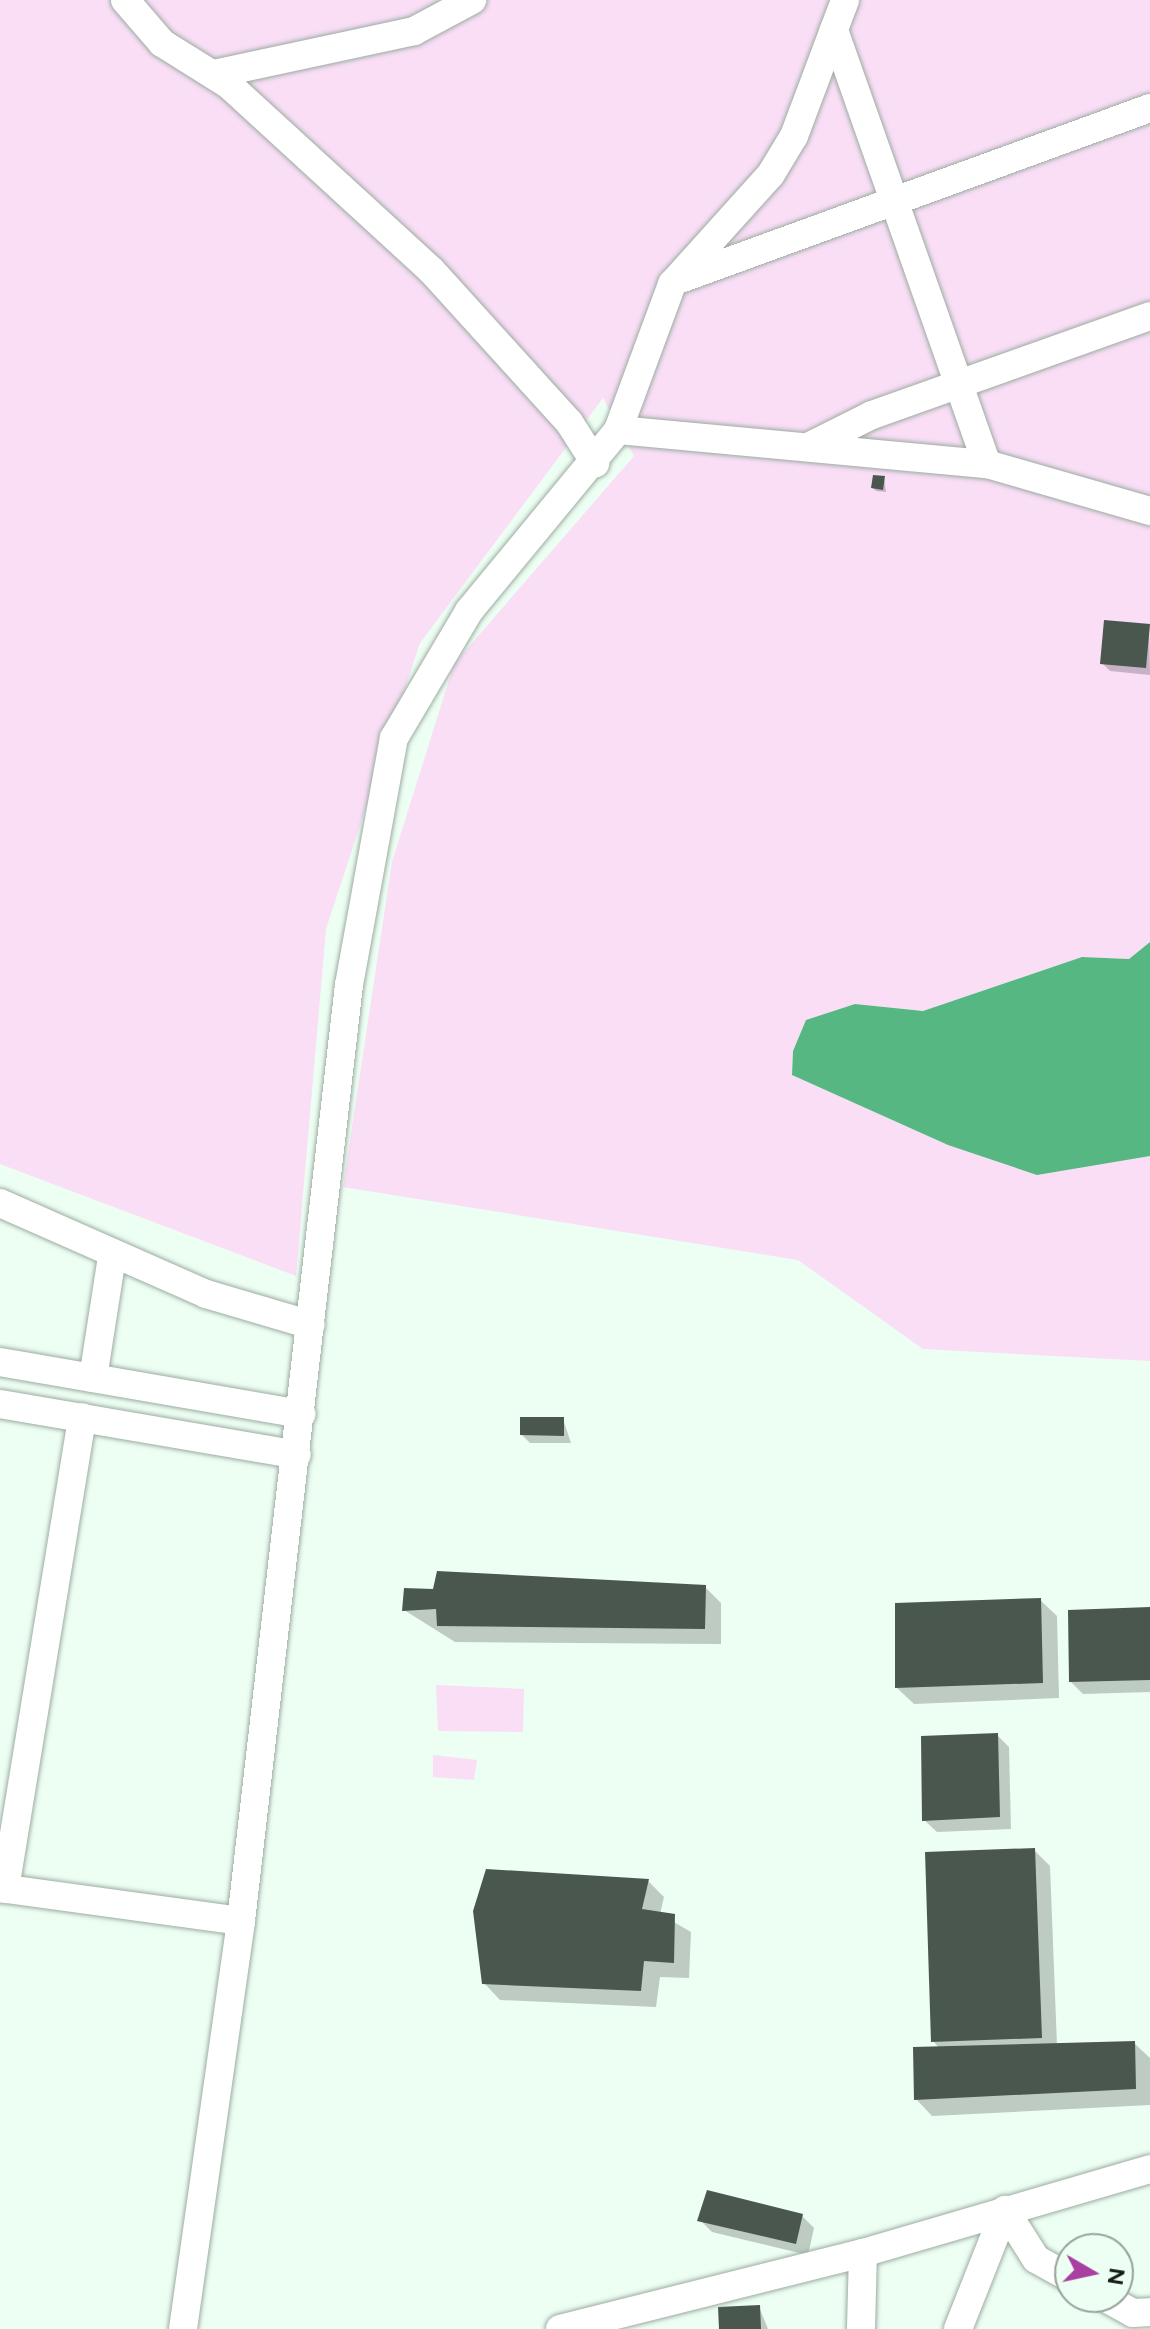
<!DOCTYPE html>
<html>
<head>
<meta charset="utf-8">
<style>
	body { margin:0 }
	#map { position:relative; width:1150px; height:2329px; overflow:hidden; background:#edfef3; font-family:Figtree,sans-serif }
	div>[style] { position:absolute }
	[style*='--x'] { left:calc(var(--x)*1px); top:calc(var(--y)*1px); width:calc(var(--w)*1px); rotate:calc(var(--a)*1deg) }
	.green>* { inset:0; background:#f9def6 }
	.water>* { inset:0; background:#56b783 }
	.shadow>* { inset:0; background:#0003 }
	.building>* { inset:0; background:#4a574f }
	.roads { filter:drop-shadow(0 0 2px #9caca2) drop-shadow(0 0 2px #9caca2) }
	.minor>* { height:28px; margin:-14px; padding:0 14px; transform-origin:14px; border-radius:14px; background:#fff }
	span { translate:-50% -50%; white-space:nowrap; text-align:center; line-height:1.15; -webkit-text-stroke:8px #edfef3; paint-order:stroke }
	.north { position:absolute; left:1054px; top:2233px; width:80px; height:80px; box-sizing:border-box; background:#edfef3; border:2px solid #97a39b; border-radius:50%; rotate:99deg; font-size:22px; font-weight:700; line-height:32px; text-align:center; color:#161b18 }
	.north::after { content:''; display:block; margin:auto; width:28px; height:36px; background:#a83fa1; clip-path:polygon(50% 0,100% 100%,50% 72%,0 100%) }
</style>
</head>
<body>
<div id="map">
	<div class="green">
		<i style="clip-path:polygon(0 0,1150px 0,1150px 942px,1129px 959px,1082px 957px,923px 1011px,855px 1004px,807px 1020px,793px 1051px,792px 1075px,948px 1145px,1114px 1160px,1150px 1156px,1150px 1361px,923px 1349px,798px 1260px,343px 1187px,392px 862px,454px 664px,634px 456px,603px 398px,420px 643px,326px 929px,296px 1276px,0 1164px)"></i>
		<i style="clip-path:polygon(436px 1685px,524px 1689px,523px 1732px,438px 1731px)"></i>
		<i style="clip-path:polygon(433px 1755px,477px 1760px,474px 1780px,433px 1777px)"></i>
	</div>
	<div class="water">
		<i style="clip-path:polygon(1150px 942px,1150px 1156px,1037px 1175px,948px 1145px,792px 1075px,793px 1051px,806px 1020px,855px 1004px,923px 1011px,1082px 957px,1129px 959px)"></i>
	</div>
	<div class="shadow">
		<i style="clip-path:polygon(884px 478px,886px 492px,876px 491px,873px 488px)"></i>
		<i style="clip-path:polygon(1149px 626px,1150px 675px,1110px 671px,1102px 663px)"></i>
		<i style="clip-path:polygon(563px 1419px,571px 1443px,530px 1443px,522px 1435px)"></i>
		<i style="clip-path:polygon(705px 1587px,721px 1603px,721px 1644px,455px 1642px,404px 1610px)"></i>
		<i style="clip-path:polygon(1040px 1600px,1057px 1616px,1059px 1698px,914px 1704px,897px 1688px)"></i>
		<i style="clip-path:polygon(1150px 1609px,1150px 1692px,1083px 1694px,1071px 1682px)"></i>
		<i style="clip-path:polygon(997px 1735px,1009px 1747px,1011px 1829px,937px 1832px,924px 1820px)"></i>
		<i style="clip-path:polygon(1034px 1850px,1050px 1866px,1057px 2045px,1134px 2043px,1150px 2058px,1150px 2105px,932px 2116px,916px 2099px,940px 2049px,933px 2041px)"></i>
		<i style="clip-path:polygon(648px 1881px,664px 1897px,660px 1914px,691px 1932px,689px 1978px,660px 1977px,656px 2007px,500px 2000px,484px 1983px)"></i>
		<i style="clip-path:polygon(802px 2216px,814px 2228px,808px 2255px,712px 2232px,700px 2220px)"></i>
		<i style="clip-path:polygon(759px 2307px,768px 2329px,721px 2329px)"></i>
	</div>
	<div class="building">
		<i style="clip-path:polygon(873px 475px,885px 476px,883px 490px,871px 488px)"></i>
		<i style="clip-path:polygon(1104px 620px,1150px 624px,1146px 668px,1100px 664px)"></i>
		<i style="clip-path:polygon(520px 1417px,564px 1417px,564px 1436px,520px 1435px)"></i>
		<i style="clip-path:polygon(437px 1571px,706px 1585px,705px 1629px,437px 1626px,436px 1609px,402px 1611px,404px 1588px,433px 1589px)"></i>
		<i style="clip-path:polygon(1041px 1598px,1043px 1683px,895px 1688px,895px 1603px)"></i>
		<i style="clip-path:polygon(1150px 1607px,1150px 1680px,1069px 1682px,1068px 1610px)"></i>
		<i style="clip-path:polygon(998px 1733px,1000px 1817px,922px 1821px,921px 1736px)"></i>
		<i style="clip-path:polygon(1035px 1848px,1042px 2038px,931px 2042px,925px 1852px)"></i>
		<i style="clip-path:polygon(486px 1869px,649px 1879px,642px 1909px,675px 1914px,674px 1963px,644px 1961px,641px 1991px,482px 1984px,473px 1911px)"></i>
		<i style="clip-path:polygon(1135px 2041px,1136px 2089px,914px 2100px,913px 2047px)"></i>
		<i style="clip-path:polygon(707px 2190px,803px 2214px,796px 2244px,697px 2221px)"></i>
		<i style="clip-path:polygon(760px 2305px,761px 2329px,719px 2329px,718px 2307px)"></i>
	</div>
	<div class="roads">
		<div class="minor">
			<i style="--x:125;--y:0;--w:57;--a:49.3"></i>
			<i style="--x:162;--y:43;--w:79;--a:32.1"></i>
			<i style="--x:229;--y:85;--w:274;--a:42.5"></i>
			<i style="--x:431;--y:270;--w:205;--a:47.8"></i>
			<i style="--x:569;--y:422;--w:49;--a:57.6"></i>
			<i style="--x:834;--y:30;--w:460;--a:70.6"></i>
			<i style="--x:214;--y:74;--w:205;--a:-12.1"></i>
			<i style="--x:414;--y:31;--w:66;--a:-28.1"></i>
			<i style="--x:683;--y:278;--w:497;--a:-20"></i>
			<i style="--x:618;--y:430;--w:371;--a:5.3"></i>
			<i style="--x:987;--y:464;--w:170;--a:16.1"></i>
			<i style="--x:808;--y:447;--w:72;--a:-26.6"></i>
			<i style="--x:872;--y:415;--w:295;--a:-19.6"></i>
			<i style="--x:0;--y:1203;--w:225;--a:23.8"></i>
			<i style="--x:206;--y:1294;--w:109;--a:16.4"></i>
			<i style="--x:0;--y:1362;--w:306;--a:9.8"></i>
			<i style="--x:93;--y:1378;--w:123;--a:-81.1"></i>
			<i style="--x:0;--y:1404;--w:301;--a:9.7"></i>
			<i style="--x:0;--y:1888;--w:243;--a:7.8"></i>
			<i style="--x:5;--y:1889;--w:478;--a:-80.7"></i>
			<i style="--x:1005;--y:2210;--w:58;--a:57.7"></i>
			<i style="--x:1036;--y:2259;--w:39;--a:29"></i>
			<i style="--x:1104;--y:2297;--w:33;--a:29"></i>
			<i style="--x:1133;--y:2313;--w:17;--a:-3"></i>
			<i style="--x:183;--y:2329;--w:412;--a:-81.9"></i>
			<i style="--x:241;--y:1921;--w:942;--a:-83.42"></i>
			<i style="--x:349;--y:985;--w:251;--a:-79.7"></i>
			<i style="--x:394;--y:738;--w:147;--a:-59.4"></i>
			<i style="--x:469;--y:611;--w:234;--a:-50.5"></i>
			<i style="--x:618;--y:430;--w:156;--a:-69.7"></i>
			<i style="--x:672;--y:284;--w:148;--a:-48"></i>
			<i style="--x:771;--y:174;--w:44;--a:-58.8"></i>
			<i style="--x:794;--y:136;--w:145;--a:-69.4"></i>
			<i style="--x:560;--y:2329;--w:312;--a:-14.1"></i>
			<i style="--x:863;--y:2253;--w:299;--a:-16.3"></i>
			<i style="--x:861;--y:2329;--w:76;--a:-88.5"></i>
			<i style="--x:958;--y:2329;--w:128;--a:-68.4"></i>
		</div>
	</div>
	<div class="north">N</div>
</div>
</body>
</html>
